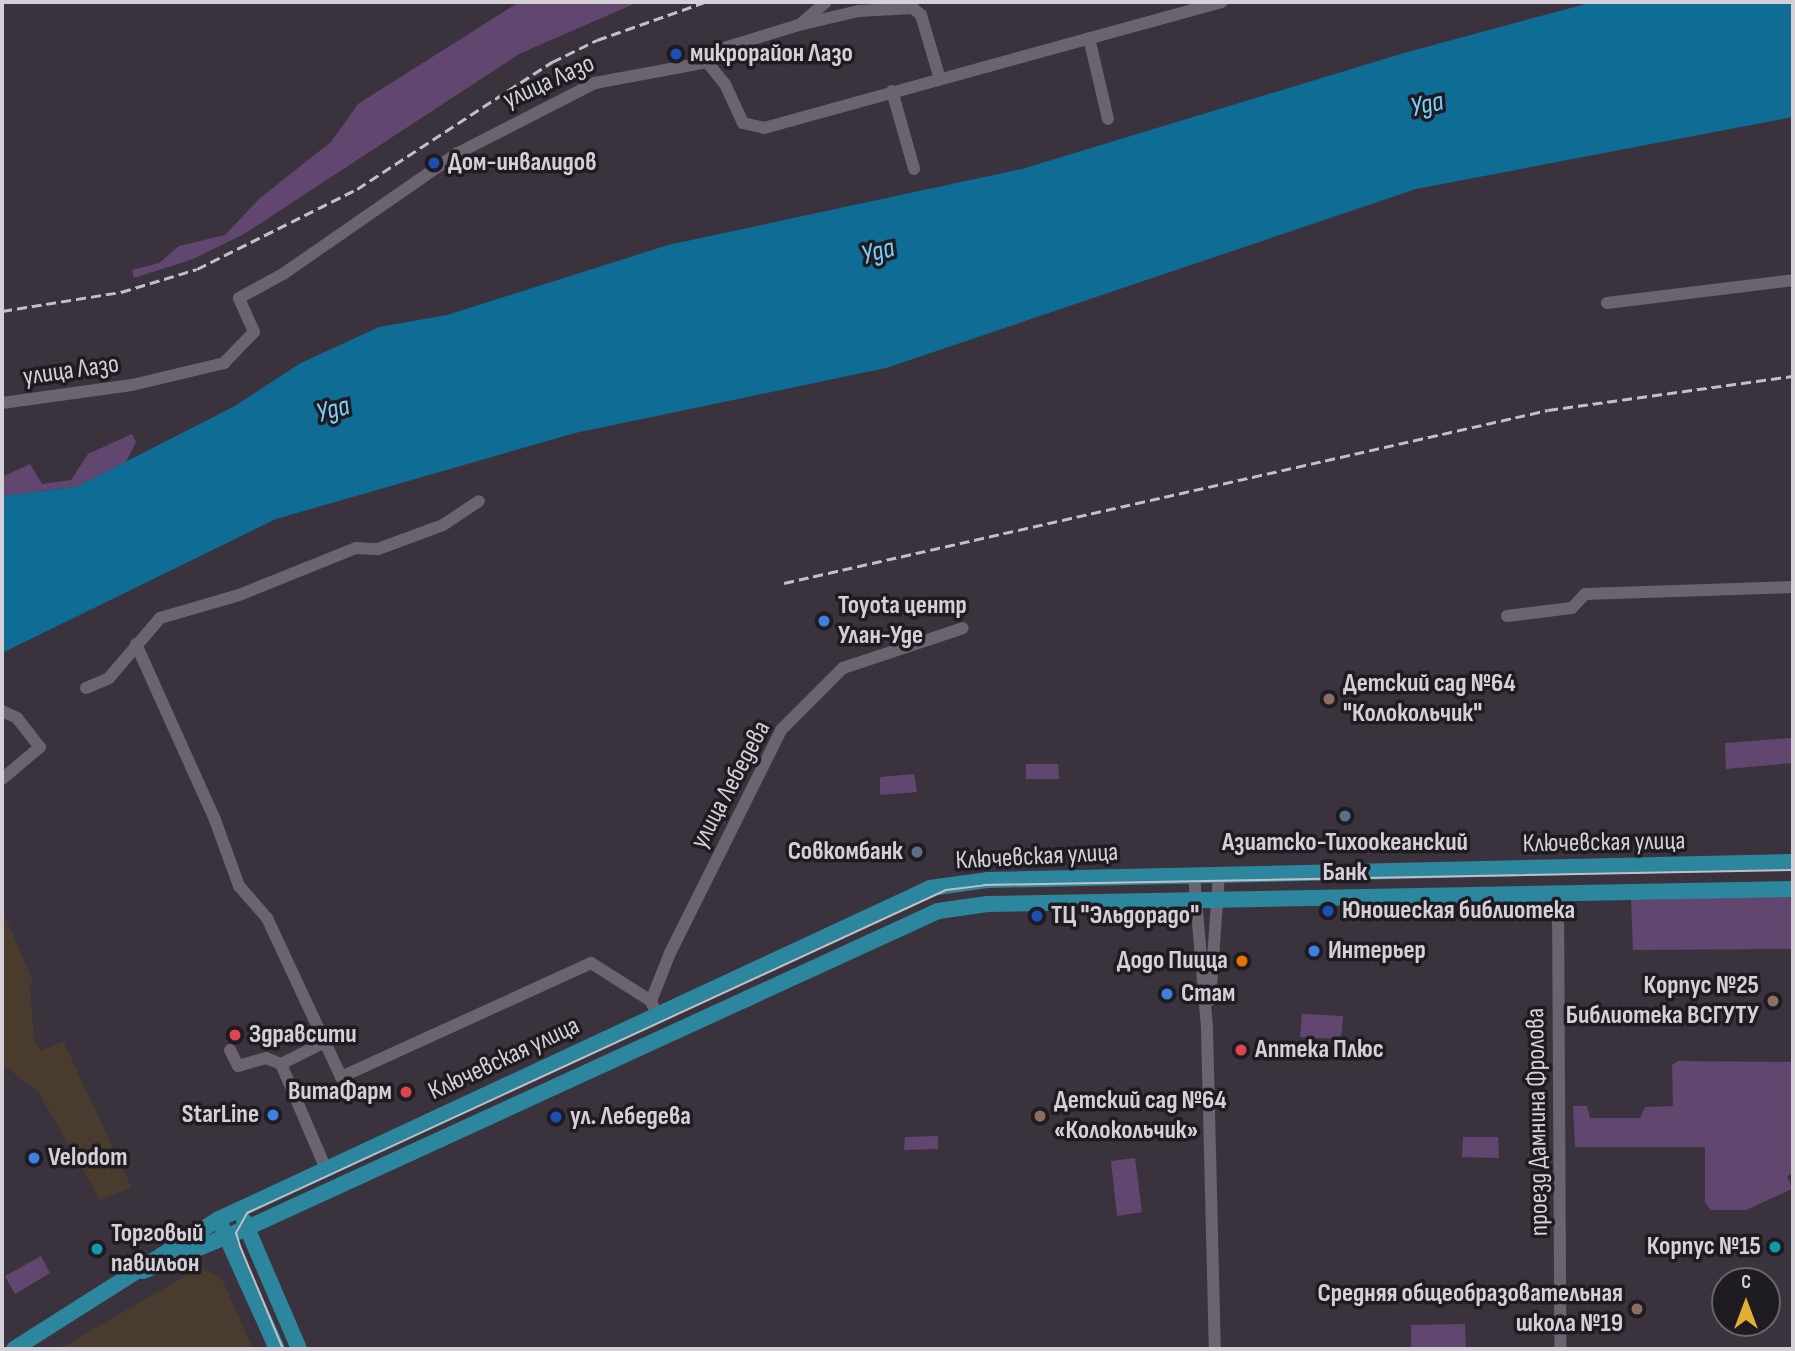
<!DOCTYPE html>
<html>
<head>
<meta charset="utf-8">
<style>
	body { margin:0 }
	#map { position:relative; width:1795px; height:1351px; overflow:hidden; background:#3a333e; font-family:"Sofia Sans Condensed",sans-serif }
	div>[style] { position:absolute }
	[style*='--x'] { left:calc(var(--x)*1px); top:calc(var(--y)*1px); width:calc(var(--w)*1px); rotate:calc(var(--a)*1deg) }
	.commercial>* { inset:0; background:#493b2d }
	.green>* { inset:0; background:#61476f }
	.water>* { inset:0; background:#0e6c95 }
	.minor>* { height:12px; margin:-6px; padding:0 6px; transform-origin:6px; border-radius:6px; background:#6b636f }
	.major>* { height:16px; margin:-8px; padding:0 8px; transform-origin:8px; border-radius:8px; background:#2b869e }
	.tram>* { height:2px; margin:-1px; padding:0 1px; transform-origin:1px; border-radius:1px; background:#c4bec6 }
	.rail>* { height:2.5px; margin-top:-1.25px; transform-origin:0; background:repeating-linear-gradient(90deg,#c4bec6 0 10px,transparent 0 15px) }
	.dots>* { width:19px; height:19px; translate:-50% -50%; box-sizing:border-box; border:4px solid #1f1c21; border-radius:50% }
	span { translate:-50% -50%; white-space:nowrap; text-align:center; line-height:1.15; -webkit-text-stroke:7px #1f1c21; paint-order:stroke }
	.poi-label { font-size:26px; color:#d5d0d7; font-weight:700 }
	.left { translate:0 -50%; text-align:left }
	.right { translate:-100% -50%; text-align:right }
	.street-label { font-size:26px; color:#d5d0d7 }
	.water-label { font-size:28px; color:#7cd0fe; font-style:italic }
	.frame { position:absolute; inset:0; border:4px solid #d5d0d7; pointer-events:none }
	.north { position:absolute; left:1711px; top:1267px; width:70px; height:70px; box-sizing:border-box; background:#1f1c21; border:2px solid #68646a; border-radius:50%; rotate:0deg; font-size:19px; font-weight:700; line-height:28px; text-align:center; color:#d5d0d7 }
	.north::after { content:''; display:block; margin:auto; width:24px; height:32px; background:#e0b034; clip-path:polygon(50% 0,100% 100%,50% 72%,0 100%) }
</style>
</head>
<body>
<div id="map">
	<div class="commercial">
		<i style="clip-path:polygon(2px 909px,33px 981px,30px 986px,34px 1040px,41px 1051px,63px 1041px,132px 1188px,100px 1200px,38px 1092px,6px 1067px,2px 1070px)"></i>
		<i style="clip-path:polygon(201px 1267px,222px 1279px,253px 1349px,59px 1349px)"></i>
	</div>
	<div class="green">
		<i style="clip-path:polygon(519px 2px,638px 2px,519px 54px,244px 234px,193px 259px,134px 278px,132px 270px,159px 263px,179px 246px,225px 235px,260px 198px,331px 142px,358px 104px)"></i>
		<i style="clip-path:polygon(132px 434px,136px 442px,126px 462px,76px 487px,2px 496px,2px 477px,30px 464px,42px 484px,71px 480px,88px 454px)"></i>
		<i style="clip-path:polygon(1791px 738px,1793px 763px,1726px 769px,1725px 743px)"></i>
		<i style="clip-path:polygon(1026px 764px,1058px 764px,1059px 779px,1026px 779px)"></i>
		<i style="clip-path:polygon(914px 774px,917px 792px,880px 795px,880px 777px)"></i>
		<i style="clip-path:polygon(1793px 896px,1793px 949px,1633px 950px,1631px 900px)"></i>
		<i style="clip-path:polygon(1302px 1014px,1343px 1016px,1341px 1039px,1300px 1037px)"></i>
		<i style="clip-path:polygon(1678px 1061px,1793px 1062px,1793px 1173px,1787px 1176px,1792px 1189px,1746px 1210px,1711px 1210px,1705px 1202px,1705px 1147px,1575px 1147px,1573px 1106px,1587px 1106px,1590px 1118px,1640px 1118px,1645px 1107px,1673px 1106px,1672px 1065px)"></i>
		<i style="clip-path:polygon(938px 1136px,938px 1149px,904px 1150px,905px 1137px)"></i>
		<i style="clip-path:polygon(1463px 1137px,1498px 1137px,1499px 1158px,1462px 1157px)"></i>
		<i style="clip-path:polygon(1135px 1158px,1142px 1212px,1117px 1216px,1111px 1161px)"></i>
		<i style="clip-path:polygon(41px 1256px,50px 1273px,15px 1294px,5px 1276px)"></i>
		<i style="clip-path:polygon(1465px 1324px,1466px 1349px,1411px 1349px,1411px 1325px)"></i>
	</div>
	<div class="water">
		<i style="clip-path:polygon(1593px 2px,1793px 2px,1793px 117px,1416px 189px,886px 368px,575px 433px,276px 519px,2px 653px,2px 496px,76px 487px,235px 406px,299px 364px,379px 327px,447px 315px,668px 245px,1022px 169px,1404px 53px)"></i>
	</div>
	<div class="minor">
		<i style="--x:803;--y:22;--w:30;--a:-41"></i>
		<i style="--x:1089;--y:38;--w:83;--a:76.8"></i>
		<i style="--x:707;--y:62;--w:28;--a:51"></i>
		<i style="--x:725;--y:84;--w:43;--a:65.2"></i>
		<i style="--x:743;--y:123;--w:22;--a:13"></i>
		<i style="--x:764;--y:128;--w:475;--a:-15.4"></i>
		<i style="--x:707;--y:62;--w:25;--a:-37"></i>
		<i style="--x:727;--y:47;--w:75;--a:-17"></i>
		<i style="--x:799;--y:25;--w:61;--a:-13.3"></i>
		<i style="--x:858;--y:11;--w:55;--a:-3.1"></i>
		<i style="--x:913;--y:8;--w:11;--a:41"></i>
		<i style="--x:921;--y:15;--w:67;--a:73.5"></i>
		<i style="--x:892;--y:91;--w:81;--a:74.2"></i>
		<i style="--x:1607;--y:303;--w:187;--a:-7"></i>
		<i style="--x:2;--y:403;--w:131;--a:-7.9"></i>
		<i style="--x:132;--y:385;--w:95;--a:-13.4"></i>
		<i style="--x:224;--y:363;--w:43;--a:-45.9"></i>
		<i style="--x:254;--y:332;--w:37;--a:-114"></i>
		<i style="--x:239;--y:298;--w:50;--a:-28.6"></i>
		<i style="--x:283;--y:274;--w:213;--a:-34.7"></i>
		<i style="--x:458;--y:153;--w:154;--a:-27.1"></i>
		<i style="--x:595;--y:83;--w:114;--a:-10.6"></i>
		<i style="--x:1507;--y:616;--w:65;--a:-7"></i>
		<i style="--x:1572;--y:608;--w:19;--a:-47"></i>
		<i style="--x:1585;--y:594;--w:208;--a:-1.9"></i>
		<i style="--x:136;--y:644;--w:193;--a:65.8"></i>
		<i style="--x:215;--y:820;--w:70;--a:70"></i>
		<i style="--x:239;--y:886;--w:43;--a:48.8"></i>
		<i style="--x:267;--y:918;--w:175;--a:65"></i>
		<i style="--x:341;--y:1077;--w:275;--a:-24.5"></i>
		<i style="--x:591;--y:963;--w:71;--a:32.3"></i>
		<i style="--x:86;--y:688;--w:25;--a:-23"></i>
		<i style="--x:109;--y:678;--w:79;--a:-49.6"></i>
		<i style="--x:160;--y:618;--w:82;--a:-16.2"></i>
		<i style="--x:239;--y:595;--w:126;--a:-21.9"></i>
		<i style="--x:356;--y:548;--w:22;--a:3"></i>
		<i style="--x:378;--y:549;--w:69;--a:-20.3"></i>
		<i style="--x:443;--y:525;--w:43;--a:-33.7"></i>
		<i style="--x:2;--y:711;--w:17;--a:25"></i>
		<i style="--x:17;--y:718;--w:37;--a:52"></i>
		<i style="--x:40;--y:747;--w:50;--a:139.9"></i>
		<i style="--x:1194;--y:876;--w:154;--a:85.1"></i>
		<i style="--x:1207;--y:1029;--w:320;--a:88.6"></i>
		<i style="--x:1558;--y:894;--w:455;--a:89.7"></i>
		<i style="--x:1210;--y:1000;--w:125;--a:-85.9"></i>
		<i style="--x:654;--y:1008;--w:8;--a:-113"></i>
		<i style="--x:651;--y:1001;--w:52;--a:-68.4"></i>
		<i style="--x:670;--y:953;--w:249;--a:-63.5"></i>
		<i style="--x:781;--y:730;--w:88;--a:-45"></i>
		<i style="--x:843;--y:668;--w:126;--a:-18.4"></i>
		<i style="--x:230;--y:1050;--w:18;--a:63"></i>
		<i style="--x:238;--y:1066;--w:29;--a:-16"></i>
		<i style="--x:266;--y:1058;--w:16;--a:22"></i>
		<i style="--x:281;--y:1064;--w:114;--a:66.8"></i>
		<i style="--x:281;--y:1064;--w:47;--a:-26.6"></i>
	</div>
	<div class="major">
		<i style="--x:244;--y:1221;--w:139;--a:66.7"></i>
		<i style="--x:222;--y:1227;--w:134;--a:65.7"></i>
		<i style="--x:143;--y:1271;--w:113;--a:-22.5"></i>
		<i style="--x:247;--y:1228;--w:760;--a:-24.64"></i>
		<i style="--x:938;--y:911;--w:50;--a:-8"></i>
		<i style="--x:988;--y:904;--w:805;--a:-1.07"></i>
		<i style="--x:14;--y:1349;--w:243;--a:-32.4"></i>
		<i style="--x:219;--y:1219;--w:784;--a:-24.96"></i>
		<i style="--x:930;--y:888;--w:59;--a:-7.9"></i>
		<i style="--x:988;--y:880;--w:805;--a:-1.28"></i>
	</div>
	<div class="tram">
		<i style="--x:283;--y:1349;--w:112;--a:-112.7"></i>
		<i style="--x:240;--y:1246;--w:14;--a:-107"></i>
		<i style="--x:236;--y:1233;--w:23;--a:-61"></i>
		<i style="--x:247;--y:1213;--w:770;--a:-24.8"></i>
		<i style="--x:946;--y:890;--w:38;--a:-7"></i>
		<i style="--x:984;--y:885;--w:809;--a:-1.06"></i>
	</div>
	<div class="rail">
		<i style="--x:2;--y:311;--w:121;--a:-9.1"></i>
		<i style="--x:121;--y:292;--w:79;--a:-16.8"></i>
		<i style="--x:197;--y:269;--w:179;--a:-26.6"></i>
		<i style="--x:357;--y:189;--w:233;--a:-33.1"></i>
		<i style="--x:552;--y:62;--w:50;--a:-26.1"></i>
		<i style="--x:597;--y:40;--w:114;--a:-19.4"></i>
		<i style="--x:784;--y:583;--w:783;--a:-12.76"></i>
		<i style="--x:1548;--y:410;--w:247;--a:-7.9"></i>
	</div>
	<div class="dots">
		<i style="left:676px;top:54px;background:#1a4fb4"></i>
		<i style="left:434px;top:163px;background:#1a4fb4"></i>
		<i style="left:824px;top:621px;background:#3f7fe0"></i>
		<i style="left:1329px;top:699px;background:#8d6e63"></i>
		<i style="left:1345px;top:816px;background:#5c6f8a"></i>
		<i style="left:917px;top:852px;background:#5c6f8a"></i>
		<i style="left:1328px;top:911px;background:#1a4fb4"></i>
		<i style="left:1037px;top:916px;background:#1a4fb4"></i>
		<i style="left:1314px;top:951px;background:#3f7fe0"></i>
		<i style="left:1242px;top:961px;background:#e8710a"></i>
		<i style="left:1167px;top:994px;background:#3f7fe0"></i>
		<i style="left:1773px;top:1001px;background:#8d6e63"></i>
		<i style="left:235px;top:1035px;background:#e0444e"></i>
		<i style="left:1241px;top:1050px;background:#e0444e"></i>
		<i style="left:406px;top:1092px;background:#e0444e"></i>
		<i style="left:273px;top:1115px;background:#3f7fe0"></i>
		<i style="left:1040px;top:1116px;background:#8d6e63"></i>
		<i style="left:556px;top:1117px;background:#1a4fb4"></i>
		<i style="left:34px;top:1158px;background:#3f7fe0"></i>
		<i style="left:1775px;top:1247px;background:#0f9aa8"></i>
		<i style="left:97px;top:1249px;background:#0f9aa8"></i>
		<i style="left:1637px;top:1309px;background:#8d6e63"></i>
	</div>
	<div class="poi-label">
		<span class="left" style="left:690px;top:54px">микрорайон Лазо</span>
		<span class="left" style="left:448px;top:163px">Дом-инвалидов</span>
		<span class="left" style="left:838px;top:621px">Toyota центр<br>Улан-Уде</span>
		<span class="left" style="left:1343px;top:699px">Детский сад №64<br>"Колокольчик"</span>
		<span style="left:1345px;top:858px">Азиатско-Тихоокеанский<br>Банк</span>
		<span class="right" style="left:903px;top:852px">Совкомбанк</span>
		<span class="left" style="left:1342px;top:911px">Юношеская библиотека</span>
		<span class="left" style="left:1051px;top:916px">ТЦ "Эльдорадо"</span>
		<span class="left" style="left:1328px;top:951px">Интерьер</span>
		<span class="right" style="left:1228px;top:961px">Додо Пицца</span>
		<span class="right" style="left:1759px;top:1001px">Корпус №25<br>Библиотека ВСГУТУ</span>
		<span class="left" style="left:1181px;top:994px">Стам</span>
		<span class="left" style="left:249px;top:1035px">Здравсити</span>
		<span class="left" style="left:1255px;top:1050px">Аптека Плюс</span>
		<span class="right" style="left:392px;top:1092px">ВитаФарм</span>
		<span class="left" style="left:1054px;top:1116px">Детский сад №64<br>«Колокольчик»</span>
		<span class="right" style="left:259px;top:1115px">StarLine</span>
		<span class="left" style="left:570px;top:1117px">ул. Лебедева</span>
		<span class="left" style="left:48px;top:1158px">Velodom</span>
		<span class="left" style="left:111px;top:1249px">Торговый<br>павильон</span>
		<span class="right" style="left:1761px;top:1247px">Корпус №15</span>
		<span class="right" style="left:1623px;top:1309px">Средняя общеобразовательная<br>школа №19</span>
	</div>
	<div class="street-label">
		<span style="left:549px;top:82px;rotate:-24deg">улица Лазо</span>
		<span style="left:71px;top:371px;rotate:-8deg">улица Лазо</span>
		<span style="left:731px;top:785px;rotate:-62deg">улица Лебедева</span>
		<span style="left:1604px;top:843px;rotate:-1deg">Ключевская улица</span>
		<span style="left:1037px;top:857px;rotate:-3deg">Ключевская улица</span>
		<span style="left:504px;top:1059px;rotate:-25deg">Ключевская улица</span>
		<span style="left:1538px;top:1122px;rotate:-91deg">проезд Дамнина Фролова</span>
	</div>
	<div class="water-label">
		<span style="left:1427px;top:105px;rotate:-13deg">Уда</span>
		<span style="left:878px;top:252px;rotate:-16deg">Уда</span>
		<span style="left:333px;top:410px;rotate:-16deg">Уда</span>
	</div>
	<div class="frame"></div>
	<div class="north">С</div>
</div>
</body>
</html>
